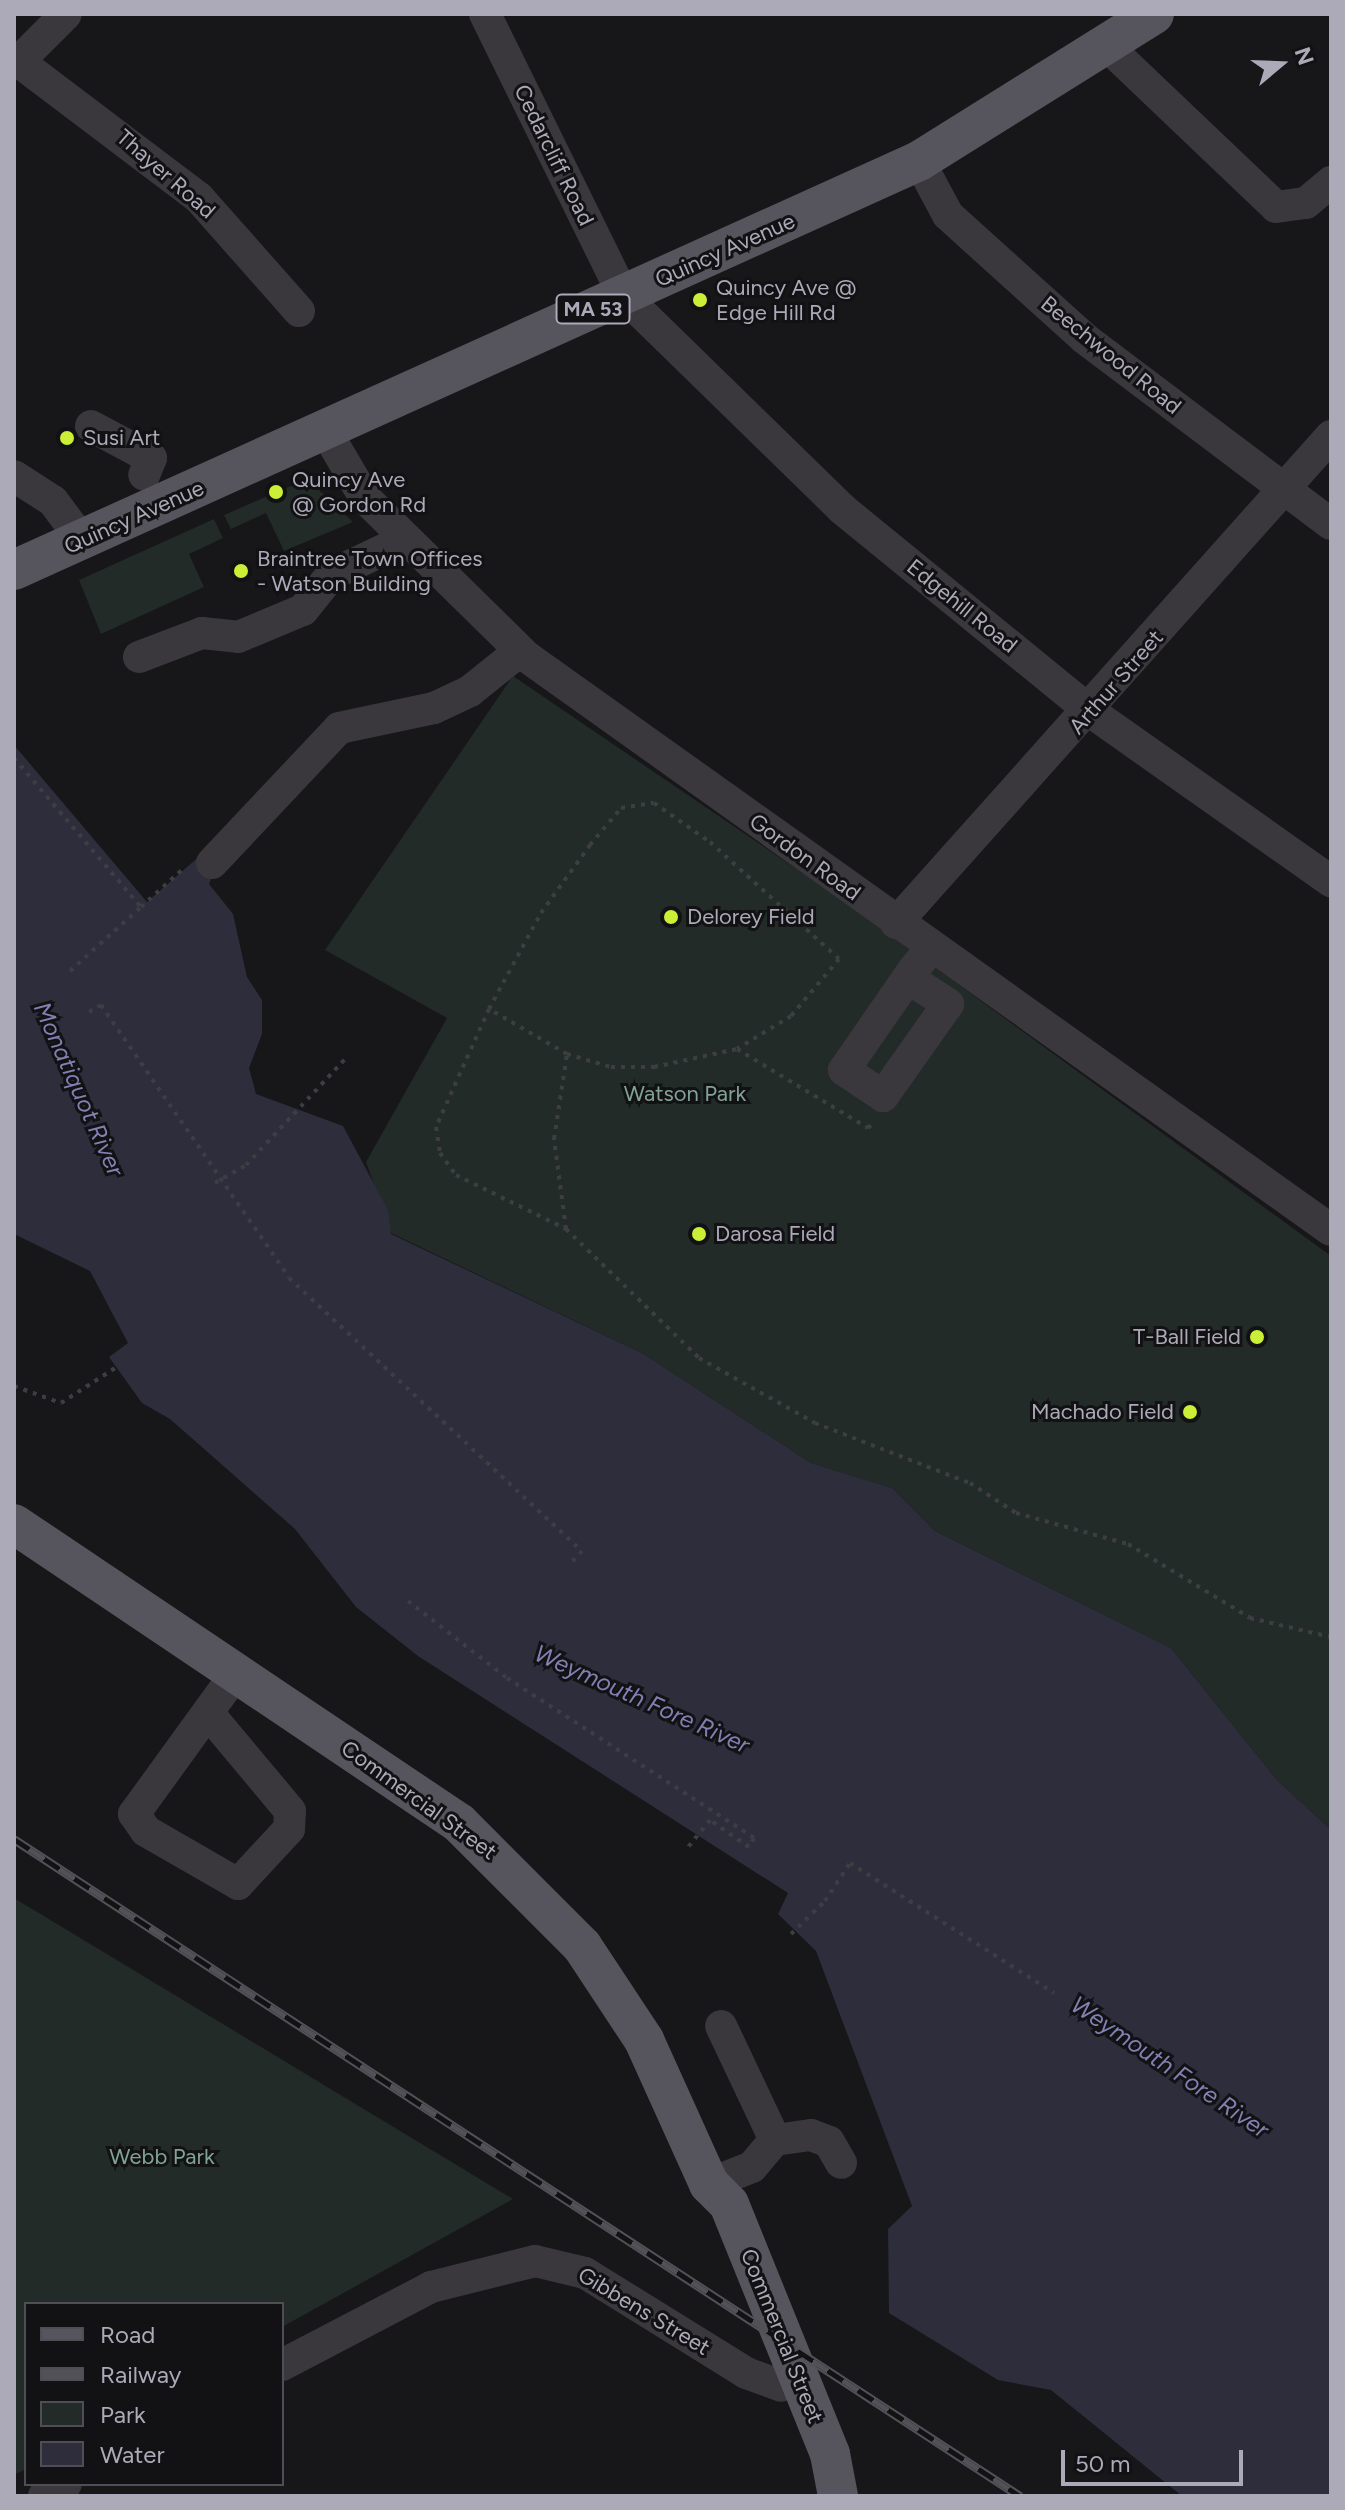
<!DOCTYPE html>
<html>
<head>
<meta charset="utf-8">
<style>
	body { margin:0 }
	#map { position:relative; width:1345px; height:2510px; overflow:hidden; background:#171618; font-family:Figtree,sans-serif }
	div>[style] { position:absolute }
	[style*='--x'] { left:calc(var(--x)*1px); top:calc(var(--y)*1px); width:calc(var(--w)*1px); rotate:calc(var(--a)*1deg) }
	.green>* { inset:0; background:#222b28 }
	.water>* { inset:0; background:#2d2d3c }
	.path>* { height:4px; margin-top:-2px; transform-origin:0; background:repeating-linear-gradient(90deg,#3f3d44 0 4px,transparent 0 10px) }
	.minor>* { height:32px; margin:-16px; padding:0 16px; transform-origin:16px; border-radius:16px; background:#3a373d }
	.major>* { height:40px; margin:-20px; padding:0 20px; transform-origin:20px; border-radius:20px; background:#56545c }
	.rail>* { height:9px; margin-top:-4.5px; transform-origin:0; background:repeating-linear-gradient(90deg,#121113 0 18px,#535158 0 36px); box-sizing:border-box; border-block:2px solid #535158 }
	.dots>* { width:22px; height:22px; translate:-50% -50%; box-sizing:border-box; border:4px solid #121113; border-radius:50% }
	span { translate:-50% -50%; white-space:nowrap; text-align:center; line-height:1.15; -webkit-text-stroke:6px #121113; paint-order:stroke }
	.shield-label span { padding:2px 6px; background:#121113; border:2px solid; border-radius:6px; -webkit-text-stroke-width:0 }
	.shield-label { font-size:20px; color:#aca9b8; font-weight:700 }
	.street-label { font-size:22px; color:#aca9b8 }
	.poi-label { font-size:22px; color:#aca9b8 }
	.left { translate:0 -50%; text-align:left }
	.right { translate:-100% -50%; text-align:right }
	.park-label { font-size:22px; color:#80a395 }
	.water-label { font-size:24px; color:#8080b3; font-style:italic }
	.frame { position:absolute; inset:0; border:16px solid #aca9b8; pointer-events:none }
	.legend { position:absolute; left:24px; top:2302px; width:260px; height:184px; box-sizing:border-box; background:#121113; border:2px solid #504e55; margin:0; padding:10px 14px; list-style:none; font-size:24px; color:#aca9b8 }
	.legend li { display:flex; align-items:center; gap:16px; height:40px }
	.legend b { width:40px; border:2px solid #504e55 }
	.north { position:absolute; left:1241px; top:24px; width:80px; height:80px; -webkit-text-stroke:6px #121113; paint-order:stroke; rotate:71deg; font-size:22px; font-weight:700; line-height:32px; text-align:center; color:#aca9b8 }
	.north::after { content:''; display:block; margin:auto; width:28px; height:36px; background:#aca9b8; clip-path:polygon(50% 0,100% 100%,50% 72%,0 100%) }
	.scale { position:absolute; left:1061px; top:2450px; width:182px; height:36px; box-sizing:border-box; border:4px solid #aca9b8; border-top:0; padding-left:10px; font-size:24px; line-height:28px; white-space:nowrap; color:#aca9b8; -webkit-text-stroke:6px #121113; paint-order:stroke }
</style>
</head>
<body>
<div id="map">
	<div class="green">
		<i style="clip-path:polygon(307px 479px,353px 522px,284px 551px,266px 513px,231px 529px,224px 515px)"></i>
		<i style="clip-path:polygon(214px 519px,223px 538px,189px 554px,204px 587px,101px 634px,79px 580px)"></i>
		<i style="clip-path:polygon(513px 676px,848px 904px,1331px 1256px,1331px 1830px,1277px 1780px,1171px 1648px,935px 1531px,892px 1488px,811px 1463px,642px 1353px,391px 1233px,366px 1162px,447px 1018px,325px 950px)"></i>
		<i style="clip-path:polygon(14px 1898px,513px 2199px,282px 2327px,282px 2304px,26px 2304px,26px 2469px,14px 2475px)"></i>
	</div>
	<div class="water">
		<i style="clip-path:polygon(14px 745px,147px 902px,202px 854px,216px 867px,209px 884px,233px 914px,247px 977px,262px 1000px,262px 1034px,249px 1068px,256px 1094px,343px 1126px,388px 1210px,391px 1234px,642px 1353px,811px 1463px,892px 1488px,935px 1531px,1171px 1648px,1277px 1780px,1331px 1830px,1331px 2496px,1182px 2496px,1051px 2390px,998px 2380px,889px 2313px,888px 2229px,912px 2206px,816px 1951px,778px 1914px,788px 1893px,418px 1656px,356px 1607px,295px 1529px,170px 1419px,142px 1403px,109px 1357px,128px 1343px,90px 1271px,14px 1234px)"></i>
	</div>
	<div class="path">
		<i style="--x:14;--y:758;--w:196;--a:49.6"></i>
		<i style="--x:141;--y:907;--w:58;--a:-42.2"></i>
		<i style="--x:70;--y:971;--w:96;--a:-42"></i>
		<i style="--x:489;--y:1009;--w:109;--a:-61.6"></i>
		<i style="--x:541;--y:913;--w:84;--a:-54.2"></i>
		<i style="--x:590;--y:845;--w:48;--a:-50"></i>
		<i style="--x:621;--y:808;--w:33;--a:-9"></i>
		<i style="--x:654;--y:803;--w:68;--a:34.9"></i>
		<i style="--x:710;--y:842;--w:174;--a:42.2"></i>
		<i style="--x:839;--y:959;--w:75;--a:130.1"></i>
		<i style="--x:791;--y:1016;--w:63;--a:148.6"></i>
		<i style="--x:737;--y:1049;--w:153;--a:31.1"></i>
		<i style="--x:868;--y:1128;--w:7;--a:-45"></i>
		<i style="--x:89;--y:1012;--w:14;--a:-30"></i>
		<i style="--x:101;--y:1005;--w:331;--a:55.4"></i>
		<i style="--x:289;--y:1278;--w:400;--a:43"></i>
		<i style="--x:582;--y:1551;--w:18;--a:133"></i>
		<i style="--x:567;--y:1054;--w:46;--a:16.5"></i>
		<i style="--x:611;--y:1067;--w:43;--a:0"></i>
		<i style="--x:654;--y:1067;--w:85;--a:-12.2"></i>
		<i style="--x:215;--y:1183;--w:36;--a:-30"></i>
		<i style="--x:246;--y:1165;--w:149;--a:-46.9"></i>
		<i style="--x:566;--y:1229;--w:91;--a:-97.6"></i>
		<i style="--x:554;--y:1139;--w:86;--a:-81.3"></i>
		<i style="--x:567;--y:1054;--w:90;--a:-150"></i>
		<i style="--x:489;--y:1009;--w:129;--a:114.2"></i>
		<i style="--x:436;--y:1127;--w:26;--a:81"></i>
		<i style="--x:440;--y:1153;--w:27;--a:54"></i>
		<i style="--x:456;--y:1175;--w:123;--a:26.1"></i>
		<i style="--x:566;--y:1229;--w:185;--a:44.1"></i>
		<i style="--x:699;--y:1358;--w:133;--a:29.3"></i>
		<i style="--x:815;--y:1423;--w:166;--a:21.2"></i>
		<i style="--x:970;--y:1483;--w:55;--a:33.1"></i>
		<i style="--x:1016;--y:1513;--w:116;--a:15.5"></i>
		<i style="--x:1128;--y:1544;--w:143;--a:31.2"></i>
		<i style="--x:1250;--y:1618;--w:83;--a:13.2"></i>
		<i style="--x:14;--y:1386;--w:50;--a:19.9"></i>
		<i style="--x:61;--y:1403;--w:64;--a:-32.9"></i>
		<i style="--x:408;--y:1601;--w:125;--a:37.9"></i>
		<i style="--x:507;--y:1678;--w:294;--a:32.9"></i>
		<i style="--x:754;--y:1838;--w:10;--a:119"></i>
		<i style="--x:749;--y:1847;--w:47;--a:-145.3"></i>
		<i style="--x:710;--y:1820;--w:35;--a:129"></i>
		<i style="--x:791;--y:1934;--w:47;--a:-44.1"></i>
		<i style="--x:825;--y:1901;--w:45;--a:-56.7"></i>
		<i style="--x:850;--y:1863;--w:242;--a:32.5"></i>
	</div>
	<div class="minor">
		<i style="--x:485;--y:14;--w:313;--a:63.8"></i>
		<i style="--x:623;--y:295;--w:305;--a:44.3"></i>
		<i style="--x:841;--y:508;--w:323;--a:39.2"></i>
		<i style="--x:1091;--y:712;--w:294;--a:35.2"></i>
		<i style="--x:1107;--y:46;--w:233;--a:43.6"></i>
		<i style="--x:1276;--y:207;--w:30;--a:-8"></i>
		<i style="--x:1306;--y:203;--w:33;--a:-40"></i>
		<i style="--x:14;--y:58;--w:232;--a:37.1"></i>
		<i style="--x:199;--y:198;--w:151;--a:48.5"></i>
		<i style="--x:19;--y:61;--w:66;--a:-45"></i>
		<i style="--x:919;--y:161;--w:61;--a:61.8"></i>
		<i style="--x:948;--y:215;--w:183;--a:42.1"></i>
		<i style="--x:1084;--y:338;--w:309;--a:37"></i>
		<i style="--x:91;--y:426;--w:68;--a:28.1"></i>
		<i style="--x:151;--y:458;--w:18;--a:112"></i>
		<i style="--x:327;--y:433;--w:75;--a:59.7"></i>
		<i style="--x:365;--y:498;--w:227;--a:44.5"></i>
		<i style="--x:527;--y:657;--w:987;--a:35.48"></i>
		<i style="--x:14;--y:476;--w:46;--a:32.7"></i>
		<i style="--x:53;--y:501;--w:49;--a:53.4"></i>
		<i style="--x:139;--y:657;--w:67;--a:-20.9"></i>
		<i style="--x:202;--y:633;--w:36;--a:6"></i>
		<i style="--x:238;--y:637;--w:70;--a:-22.6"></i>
		<i style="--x:303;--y:610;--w:45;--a:-51.3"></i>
		<i style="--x:331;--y:575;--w:83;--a:-25.6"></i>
		<i style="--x:212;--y:863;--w:185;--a:-46.7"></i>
		<i style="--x:339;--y:728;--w:97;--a:-11.9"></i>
		<i style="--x:434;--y:708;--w:40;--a:-25"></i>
		<i style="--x:470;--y:691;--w:64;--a:-38.7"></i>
		<i style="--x:896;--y:923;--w:653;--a:-48.23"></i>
		<i style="--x:908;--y:978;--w:48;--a:33"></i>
		<i style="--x:948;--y:1004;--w:113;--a:125.2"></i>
		<i style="--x:883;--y:1096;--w:47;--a:-146.3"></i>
		<i style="--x:844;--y:1070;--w:123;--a:-55.3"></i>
		<i style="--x:914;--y:969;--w:28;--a:-51"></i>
		<i style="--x:209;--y:1714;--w:126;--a:50.1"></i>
		<i style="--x:290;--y:1811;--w:18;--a:93"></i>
		<i style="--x:289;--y:1829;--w:75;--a:132.8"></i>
		<i style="--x:238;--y:1884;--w:106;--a:-150.1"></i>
		<i style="--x:146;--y:1831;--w:21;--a:-125"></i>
		<i style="--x:134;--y:1814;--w:174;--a:-54.1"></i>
		<i style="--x:775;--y:2140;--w:36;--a:-8"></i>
		<i style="--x:811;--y:2135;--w:19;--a:21"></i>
		<i style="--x:829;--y:2142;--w:24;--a:60"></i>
		<i style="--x:709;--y:2184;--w:46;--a:-21.6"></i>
		<i style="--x:752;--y:2167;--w:35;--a:-50"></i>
		<i style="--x:775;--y:2140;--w:126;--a:-115.3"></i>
		<i style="--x:282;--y:2365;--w:168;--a:-27.6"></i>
		<i style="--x:431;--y:2287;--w:107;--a:-14"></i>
		<i style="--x:535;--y:2261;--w:51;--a:13.5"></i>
		<i style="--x:585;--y:2273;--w:190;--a:31.8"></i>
		<i style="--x:746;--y:2373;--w:37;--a:20"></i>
		<i style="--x:44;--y:2496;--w:25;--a:-29"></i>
	</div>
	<div class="major">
		<i style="--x:14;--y:570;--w:993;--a:-24.32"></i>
		<i style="--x:919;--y:161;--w:277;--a:-32"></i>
		<i style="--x:14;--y:1524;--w:536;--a:33.9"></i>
		<i style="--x:459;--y:1823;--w:174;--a:45"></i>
		<i style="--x:582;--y:1946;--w:113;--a:56.6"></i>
		<i style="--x:644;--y:2040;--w:158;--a:65.7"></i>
		<i style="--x:709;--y:2184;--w:28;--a:45"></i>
		<i style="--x:729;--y:2204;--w:270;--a:68"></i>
		<i style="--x:830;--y:2454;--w:43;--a:79.2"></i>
	</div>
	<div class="rail">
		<i style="--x:14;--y:1839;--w:1202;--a:33.15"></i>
	</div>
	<div class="dots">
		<i style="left:700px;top:300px;background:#cbef37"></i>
		<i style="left:67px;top:438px;background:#cbef37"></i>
		<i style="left:276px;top:492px;background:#cbef37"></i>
		<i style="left:241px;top:571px;background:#cbef37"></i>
		<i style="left:671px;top:917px;background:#cbef37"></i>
		<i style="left:699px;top:1234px;background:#cbef37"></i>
		<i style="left:1257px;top:1337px;background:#cbef37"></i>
		<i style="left:1190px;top:1412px;background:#cbef37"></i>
	</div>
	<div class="shield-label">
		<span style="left:593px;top:309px">MA 53</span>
	</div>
	<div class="street-label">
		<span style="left:554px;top:155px;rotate:64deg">Cedarcliff Road</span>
		<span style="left:166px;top:174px;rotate:41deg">Thayer Road</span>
		<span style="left:725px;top:250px;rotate:-24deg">Quincy Avenue</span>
		<span style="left:1111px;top:355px;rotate:39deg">Beechwood Road</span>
		<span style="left:134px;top:517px;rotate:-24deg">Quincy Avenue</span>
		<span style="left:962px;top:606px;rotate:39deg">Edgehill Road</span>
		<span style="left:1116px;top:682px;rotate:-49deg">Arthur Street</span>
		<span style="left:805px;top:857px;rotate:36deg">Gordon Road</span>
		<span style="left:419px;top:1800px;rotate:36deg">Commercial Street</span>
		<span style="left:644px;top:2311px;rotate:31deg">Gibbens Street</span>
		<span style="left:782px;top:2336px;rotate:68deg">Commercial Street</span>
	</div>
	<div class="poi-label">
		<span class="left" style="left:716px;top:300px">Quincy Ave @<br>Edge Hill Rd</span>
		<span class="left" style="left:83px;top:438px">Susi Art</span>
		<span class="left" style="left:292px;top:492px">Quincy Ave<br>@ Gordon Rd</span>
		<span class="left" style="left:257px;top:571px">Braintree Town Offices<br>- Watson Building</span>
		<span class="left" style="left:687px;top:917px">Delorey Field</span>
		<span class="left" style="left:715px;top:1234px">Darosa Field</span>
		<span class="right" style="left:1241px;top:1337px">T-Ball Field</span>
		<span class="right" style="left:1174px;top:1412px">Machado Field</span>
	</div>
	<div class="park-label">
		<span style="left:685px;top:1094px">Watson Park</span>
		<span style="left:162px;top:2157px">Webb Park</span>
	</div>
	<div class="water-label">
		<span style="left:79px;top:1089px;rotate:66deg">Monatiquot River</span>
		<span style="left:642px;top:1699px;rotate:24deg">Weymouth Fore River</span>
		<span style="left:1170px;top:2067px;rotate:34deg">Weymouth Fore River</span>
	</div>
	<div class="frame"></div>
	<ul class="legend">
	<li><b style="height:10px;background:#56545c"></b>Road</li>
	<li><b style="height:10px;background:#535158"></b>Railway</li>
	<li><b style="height:22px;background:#222b28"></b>Park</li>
	<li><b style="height:22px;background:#2d2d3c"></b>Water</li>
	</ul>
	<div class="north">N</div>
	<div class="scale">50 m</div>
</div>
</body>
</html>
